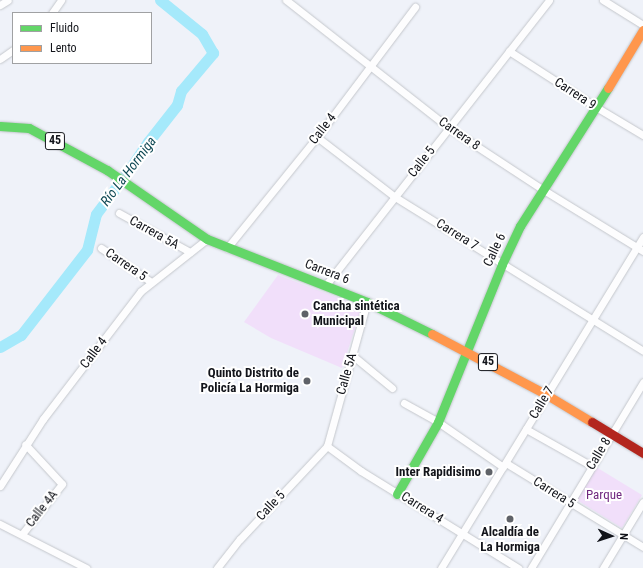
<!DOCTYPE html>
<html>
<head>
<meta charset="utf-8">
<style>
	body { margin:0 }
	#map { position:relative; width:643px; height:568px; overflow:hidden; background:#eff2f9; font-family:"Roboto Condensed",sans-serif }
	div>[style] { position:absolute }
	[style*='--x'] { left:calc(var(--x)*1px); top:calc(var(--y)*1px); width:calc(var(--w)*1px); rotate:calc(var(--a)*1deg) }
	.green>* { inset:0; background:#f1dffa }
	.river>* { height:11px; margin:-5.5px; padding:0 5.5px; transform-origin:5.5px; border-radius:5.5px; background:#a5e9fb }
	.roads { filter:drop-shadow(0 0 1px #c4c7cc) drop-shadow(0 0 1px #c4c7cc) }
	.street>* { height:7px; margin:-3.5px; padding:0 3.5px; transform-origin:3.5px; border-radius:3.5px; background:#fdfdfe }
	.fast>* { height:9px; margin:-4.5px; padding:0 4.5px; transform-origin:4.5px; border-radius:4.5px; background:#63d668 }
	.slow>* { height:9px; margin:-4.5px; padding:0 4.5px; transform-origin:4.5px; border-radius:4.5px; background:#ff974d }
	.jam>* { height:9px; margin:-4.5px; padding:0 4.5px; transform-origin:4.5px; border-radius:4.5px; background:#b3261e }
	.dots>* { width:11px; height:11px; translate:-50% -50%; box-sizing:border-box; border:2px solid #fff; border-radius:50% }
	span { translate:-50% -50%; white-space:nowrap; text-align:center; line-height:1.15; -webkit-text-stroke:4px #fff; paint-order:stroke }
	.shield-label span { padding:1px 3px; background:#fff; border:1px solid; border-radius:3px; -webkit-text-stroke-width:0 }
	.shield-label { font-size:12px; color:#12141a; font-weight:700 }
	.street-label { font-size:13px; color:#12141a }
	.poi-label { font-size:13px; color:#12141a; font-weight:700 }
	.left { translate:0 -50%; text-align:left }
	.right { translate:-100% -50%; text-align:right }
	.park-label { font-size:13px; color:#70297f }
	.water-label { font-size:14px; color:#0f4955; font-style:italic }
	.legend { position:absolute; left:12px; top:12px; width:140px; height:52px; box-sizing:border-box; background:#fff; border:1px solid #a0a1a3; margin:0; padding:5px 7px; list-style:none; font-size:12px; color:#12141a }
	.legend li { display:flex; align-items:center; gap:8px; height:20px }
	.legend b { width:20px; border:1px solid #a0a1a3 }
	.north { position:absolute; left:591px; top:516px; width:40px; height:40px; -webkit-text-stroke:3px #fff; paint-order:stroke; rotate:93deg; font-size:11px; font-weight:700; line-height:16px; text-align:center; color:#12141a }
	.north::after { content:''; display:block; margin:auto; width:14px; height:18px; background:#12141a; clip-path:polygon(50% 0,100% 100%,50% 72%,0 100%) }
</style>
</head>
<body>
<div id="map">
	<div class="green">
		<i style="clip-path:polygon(278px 275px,362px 307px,342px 368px,271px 338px,244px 322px)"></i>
		<i style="clip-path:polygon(596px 467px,642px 495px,622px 528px,577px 500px)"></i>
	</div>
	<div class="river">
		<i style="--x:0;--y:347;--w:24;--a:-30"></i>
		<i style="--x:21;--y:335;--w:108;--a:-52.2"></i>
		<i style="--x:87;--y:250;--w:37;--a:-76"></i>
		<i style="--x:96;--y:214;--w:55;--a:-53.1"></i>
		<i style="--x:129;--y:170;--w:34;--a:-56"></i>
		<i style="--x:148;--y:142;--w:47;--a:-51.9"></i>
		<i style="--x:177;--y:105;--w:15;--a:-74"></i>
		<i style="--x:181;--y:91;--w:50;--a:-49.9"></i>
		<i style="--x:213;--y:53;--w:22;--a:-120"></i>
		<i style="--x:202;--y:34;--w:54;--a:-141"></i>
	</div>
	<div class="roads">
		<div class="street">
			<i style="--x:286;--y:0;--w:207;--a:38.1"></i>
			<i style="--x:449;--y:128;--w:111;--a:33.3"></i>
			<i style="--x:542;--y:189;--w:119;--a:31.5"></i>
			<i style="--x:603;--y:0;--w:47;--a:32"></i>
			<i style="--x:0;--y:5;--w:9;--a:-32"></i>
			<i style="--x:52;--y:13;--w:16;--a:-55"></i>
			<i style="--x:509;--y:51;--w:103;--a:32.8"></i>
			<i style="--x:596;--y:107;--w:55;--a:30.8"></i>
			<i style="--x:0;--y:59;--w:16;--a:-35"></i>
			<i style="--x:317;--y:137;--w:98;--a:37.6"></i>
			<i style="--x:395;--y:197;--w:292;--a:31.8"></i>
			<i style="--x:119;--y:213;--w:81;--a:28.8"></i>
			<i style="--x:101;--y:248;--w:60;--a:34.2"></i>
			<i style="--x:227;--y:248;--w:143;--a:-51"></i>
			<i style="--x:317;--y:137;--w:163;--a:-53"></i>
			<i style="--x:325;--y:286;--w:363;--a:-51.9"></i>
			<i style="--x:352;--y:355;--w:52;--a:39.5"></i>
			<i style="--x:404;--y:403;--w:39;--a:29"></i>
			<i style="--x:438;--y:422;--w:79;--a:34.7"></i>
			<i style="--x:526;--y:429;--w:76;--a:29.3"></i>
			<i style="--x:327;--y:446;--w:42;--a:36.3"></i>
			<i style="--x:361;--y:471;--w:185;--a:31.7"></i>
			<i style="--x:506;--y:463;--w:161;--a:31.5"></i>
			<i style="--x:0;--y:486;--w:80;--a:-57.3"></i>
			<i style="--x:43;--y:419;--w:161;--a:-52.6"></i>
			<i style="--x:141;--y:291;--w:84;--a:-38.2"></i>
			<i style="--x:0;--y:524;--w:97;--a:27.1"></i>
			<i style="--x:22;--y:534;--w:64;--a:-51.3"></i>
			<i style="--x:62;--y:484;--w:54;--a:-132.8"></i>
			<i style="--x:217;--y:568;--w:37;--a:-52"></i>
			<i style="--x:240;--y:539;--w:127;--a:-46.9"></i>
			<i style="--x:327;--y:446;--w:149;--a:-74.5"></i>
			<i style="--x:441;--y:568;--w:388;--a:-58.6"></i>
			<i style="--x:531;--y:568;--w:217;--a:-58.9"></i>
			<i style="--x:603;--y:568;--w:77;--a:-58.8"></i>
		</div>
		<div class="fast">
			<i style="--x:0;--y:126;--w:29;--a:4"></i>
			<i style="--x:29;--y:128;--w:89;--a:28.3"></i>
			<i style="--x:107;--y:170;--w:121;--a:34.6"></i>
			<i style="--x:207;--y:239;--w:172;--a:21.5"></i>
			<i style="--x:367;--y:302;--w:72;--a:26.2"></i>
			<i style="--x:397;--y:494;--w:83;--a:-60.3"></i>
			<i style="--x:438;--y:422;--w:170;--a:-67.9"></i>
			<i style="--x:502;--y:264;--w:42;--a:-64.7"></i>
			<i style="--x:520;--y:226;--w:164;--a:-57.5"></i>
		</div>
		<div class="slow">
			<i style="--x:608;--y:88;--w:68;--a:-58.9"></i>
			<i style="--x:432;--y:334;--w:130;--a:27.9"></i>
			<i style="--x:547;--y:395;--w:52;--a:31"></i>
		</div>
		<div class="jam">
			<i style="--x:592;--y:422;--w:60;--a:31.3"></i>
		</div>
	</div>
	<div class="dots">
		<i style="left:305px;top:314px;background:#5f6268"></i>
		<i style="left:307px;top:381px;background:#5f6268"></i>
		<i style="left:489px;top:472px;background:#5f6268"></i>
		<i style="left:510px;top:519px;background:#5f6268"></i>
	</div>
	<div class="shield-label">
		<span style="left:55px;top:141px">45</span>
		<span style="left:488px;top:362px">45</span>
	</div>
	<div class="street-label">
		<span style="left:575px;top:94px;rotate:33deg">Carrera 9</span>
		<span style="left:323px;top:129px;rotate:-52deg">Calle 4</span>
		<span style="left:459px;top:134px;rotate:35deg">Carrera 8</span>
		<span style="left:422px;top:162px;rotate:-52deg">Calle 5</span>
		<span style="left:154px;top:233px;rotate:29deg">Carrera 5A</span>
		<span style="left:457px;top:235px;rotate:32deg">Carrera 7</span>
		<span style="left:495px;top:250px;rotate:-65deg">Calle 6</span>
		<span style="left:126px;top:265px;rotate:34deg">Carrera 5</span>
		<span style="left:327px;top:272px;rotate:21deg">Carrera 6</span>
		<span style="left:94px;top:353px;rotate:-53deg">Calle 4</span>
		<span style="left:347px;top:374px;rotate:-74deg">Calle 5A</span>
		<span style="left:542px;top:403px;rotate:-59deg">Calle 7</span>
		<span style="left:599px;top:454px;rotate:-59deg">Calle 8</span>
		<span style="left:554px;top:493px;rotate:32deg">Carrera 5</span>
		<span style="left:271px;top:506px;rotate:-47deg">Calle 5</span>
		<span style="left:422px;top:508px;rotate:32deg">Carrera 4</span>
		<span style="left:42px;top:509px;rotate:-52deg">Calle 4A</span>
	</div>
	<div class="poi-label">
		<span class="left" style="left:313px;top:314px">Cancha sintética<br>Municipal</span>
		<span class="right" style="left:299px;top:381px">Quinto Distrito de<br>Policía La Hormiga</span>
		<span class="right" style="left:481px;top:472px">Inter Rapidisimo</span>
		<span style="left:510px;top:540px">Alcaldía de<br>La Hormiga</span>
	</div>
	<div class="park-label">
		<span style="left:604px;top:495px">Parque</span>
	</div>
	<div class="water-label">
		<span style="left:128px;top:171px;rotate:-53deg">Río La Hormiga</span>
	</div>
	<ul class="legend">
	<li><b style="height:5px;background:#63d668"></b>Fluido</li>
	<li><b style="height:5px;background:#ff974d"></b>Lento</li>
	</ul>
	<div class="north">N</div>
</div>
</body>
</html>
